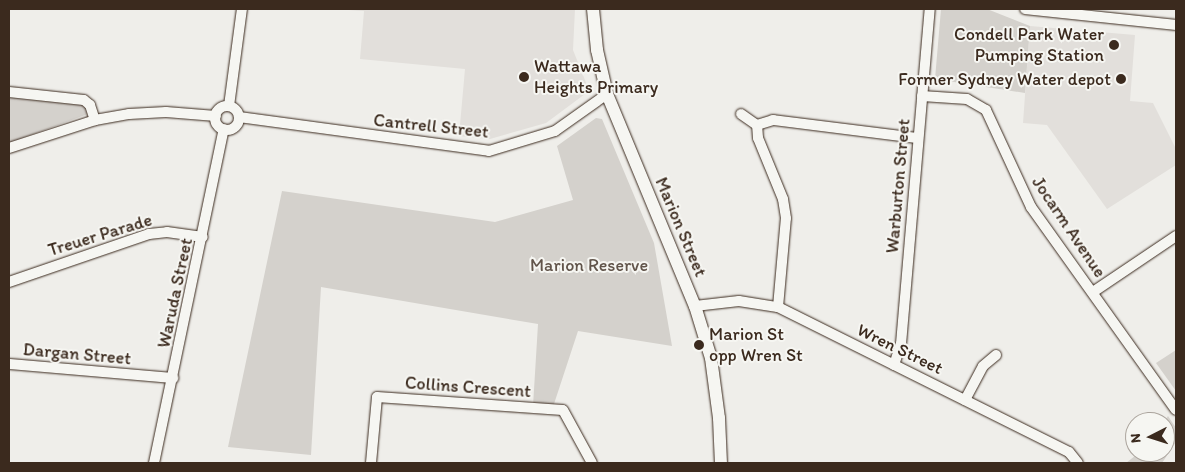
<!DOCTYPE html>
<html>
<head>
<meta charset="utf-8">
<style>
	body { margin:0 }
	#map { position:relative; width:1185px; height:472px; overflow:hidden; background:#efeeea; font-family:Itim,sans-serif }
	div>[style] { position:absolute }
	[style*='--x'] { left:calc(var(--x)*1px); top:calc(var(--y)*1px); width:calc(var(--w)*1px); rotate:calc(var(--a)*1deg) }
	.built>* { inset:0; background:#e2dfdb }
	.green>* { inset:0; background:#d4d1cc }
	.roads { filter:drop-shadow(0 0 1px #3b2a1e) drop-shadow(0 0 1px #3b2a1e) }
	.minor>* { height:10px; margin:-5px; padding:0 5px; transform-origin:5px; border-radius:5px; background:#f6f6f2 }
	.minor>.ring { margin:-5px; padding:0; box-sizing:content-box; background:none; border:10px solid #f6f6f2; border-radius:50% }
	.major>* { height:12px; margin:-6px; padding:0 6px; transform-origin:6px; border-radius:6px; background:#f6f6f2 }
	.dots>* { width:14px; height:14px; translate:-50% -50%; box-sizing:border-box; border:2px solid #f6f6f2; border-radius:50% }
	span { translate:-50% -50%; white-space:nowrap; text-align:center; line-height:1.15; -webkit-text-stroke:4px #f6f6f2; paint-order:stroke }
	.poi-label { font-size:18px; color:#3b2a1e }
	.right { translate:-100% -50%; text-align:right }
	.left { translate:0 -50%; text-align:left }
	.street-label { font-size:18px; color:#3b2a1e }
	.park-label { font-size:18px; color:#61544a }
	.frame { position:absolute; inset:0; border:10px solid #3b2a1e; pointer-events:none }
	.north { position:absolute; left:1125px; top:412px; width:50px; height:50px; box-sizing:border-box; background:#f6f6f2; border:1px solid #aba49d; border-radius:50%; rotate:265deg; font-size:14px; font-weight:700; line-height:20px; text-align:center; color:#3b2a1e }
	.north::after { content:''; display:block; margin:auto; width:18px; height:22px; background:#3b2a1e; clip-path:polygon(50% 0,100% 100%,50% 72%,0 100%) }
</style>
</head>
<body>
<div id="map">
	<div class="built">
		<i style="clip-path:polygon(333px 9px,575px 9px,573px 50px,587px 85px,585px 94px,546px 123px,490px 139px,459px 136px,465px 69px,360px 59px,364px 11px)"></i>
		<i style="clip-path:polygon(1030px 26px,1135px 35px,1130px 101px,1153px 103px,1176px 149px,1176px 165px,1107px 209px,1047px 125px,1023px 123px)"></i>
	</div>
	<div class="green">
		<i style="clip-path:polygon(941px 9px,987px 9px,1030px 26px,1025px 93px,935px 79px)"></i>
		<i style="clip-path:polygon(9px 97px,82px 103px,87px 105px,88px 114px,9px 143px)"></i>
		<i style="clip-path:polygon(596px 118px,602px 119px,654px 243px,672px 346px,578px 331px,553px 407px,533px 406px,538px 324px,321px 287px,311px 455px,228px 447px,282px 191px,495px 222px,573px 200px,557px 146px)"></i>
		<i style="clip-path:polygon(1176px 350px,1176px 391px,1156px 363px)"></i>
		<i style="clip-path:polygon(1168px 416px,1176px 428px,1176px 442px,1162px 463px,1126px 463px,1140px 452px,1165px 452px,1164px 422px)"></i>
	</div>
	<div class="roads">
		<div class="minor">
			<i style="--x:1025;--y:9;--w:152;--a:6"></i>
			<i style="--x:9;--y:92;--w:75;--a:6.1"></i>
			<i style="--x:84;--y:100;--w:8;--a:40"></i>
			<i style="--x:90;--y:105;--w:16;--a:72"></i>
			<i style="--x:922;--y:96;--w:45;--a:3.8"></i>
			<i style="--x:967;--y:99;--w:22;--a:30"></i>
			<i style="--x:986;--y:110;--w:107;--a:65.1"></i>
			<i style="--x:1031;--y:207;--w:249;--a:54.5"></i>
			<i style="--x:229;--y:106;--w:98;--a:-82.4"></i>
			<i class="ring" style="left:215px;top:106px;width:14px;height:14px"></i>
			<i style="--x:741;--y:114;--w:19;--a:35"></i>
			<i style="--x:239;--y:117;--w:252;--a:7.7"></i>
			<i style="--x:489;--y:151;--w:69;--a:-16.9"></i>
			<i style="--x:555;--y:131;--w:64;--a:-35.4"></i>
			<i style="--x:9;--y:148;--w:90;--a:-18"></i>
			<i style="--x:95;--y:120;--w:35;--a:-10"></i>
			<i style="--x:129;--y:114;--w:37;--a:-3"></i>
			<i style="--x:166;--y:112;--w:50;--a:4.6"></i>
			<i style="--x:9;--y:282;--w:148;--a:-18.9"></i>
			<i style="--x:149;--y:234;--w:18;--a:-6"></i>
			<i style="--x:167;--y:232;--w:36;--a:8"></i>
			<i style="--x:1093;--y:292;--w:100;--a:-34"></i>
			<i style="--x:695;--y:306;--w:44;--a:-6.5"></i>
			<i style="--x:739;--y:301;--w:39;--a:9"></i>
			<i style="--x:778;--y:307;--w:325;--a:26.5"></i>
			<i style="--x:1069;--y:452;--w:14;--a:51"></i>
			<i style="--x:778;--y:307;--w:89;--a:-84.9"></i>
			<i style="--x:786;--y:218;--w:19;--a:-99"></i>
			<i style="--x:783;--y:199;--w:66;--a:-112.3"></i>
			<i style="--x:758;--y:138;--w:13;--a:-94"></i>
			<i style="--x:757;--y:125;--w:17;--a:-17"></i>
			<i style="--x:773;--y:120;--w:146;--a:7.1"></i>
			<i style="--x:9;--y:364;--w:165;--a:4.9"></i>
			<i style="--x:894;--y:365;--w:22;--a:-72"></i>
			<i style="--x:901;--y:344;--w:336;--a:-85.1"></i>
			<i style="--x:965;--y:400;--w:38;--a:-62"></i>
			<i style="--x:983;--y:366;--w:17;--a:-40"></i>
			<i style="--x:154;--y:463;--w:341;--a:-78.2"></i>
			<i style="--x:371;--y:463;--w:66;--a:-84.8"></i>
			<i style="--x:377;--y:397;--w:186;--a:4"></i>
			<i style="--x:563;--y:410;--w:60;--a:61.3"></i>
		</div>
		<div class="major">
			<i style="--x:593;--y:9;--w:41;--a:84.4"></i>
			<i style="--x:597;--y:50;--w:45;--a:77.2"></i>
			<i style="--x:607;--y:94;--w:230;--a:67.5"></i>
			<i style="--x:695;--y:306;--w:54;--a:72.9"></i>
			<i style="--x:711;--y:358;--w:61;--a:82.4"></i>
			<i style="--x:719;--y:418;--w:45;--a:87.5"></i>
		</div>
	</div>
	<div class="dots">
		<i style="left:1114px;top:45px;background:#3b2a1e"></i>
		<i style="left:524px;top:77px;background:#3b2a1e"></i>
		<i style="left:1121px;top:79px;background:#3b2a1e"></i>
		<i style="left:699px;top:345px;background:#3b2a1e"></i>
	</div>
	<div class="poi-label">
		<span class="right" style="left:1104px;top:45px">Condell Park Water<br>Pumping Station</span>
		<span class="left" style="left:534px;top:77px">Wattawa<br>Heights Primary</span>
		<span class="right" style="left:1111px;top:79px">Former Sydney Water depot</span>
		<span class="left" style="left:709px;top:345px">Marion St<br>opp Wren St</span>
	</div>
	<div class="street-label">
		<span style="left:431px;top:126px;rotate:6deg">Cantrell Street</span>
		<span style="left:898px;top:186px;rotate:-85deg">Warburton Street</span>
		<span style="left:681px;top:227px;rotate:67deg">Marion Street</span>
		<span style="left:1069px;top:227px;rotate:56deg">Jocarm Avenue</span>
		<span style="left:100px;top:235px;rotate:-17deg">Treuer Parade</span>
		<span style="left:175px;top:293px;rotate:-78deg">Waruda Street</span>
		<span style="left:900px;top:349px;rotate:26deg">Wren Street</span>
		<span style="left:77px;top:354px;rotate:5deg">Dargan Street</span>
		<span style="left:468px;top:387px;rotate:4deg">Collins Crescent</span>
	</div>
	<div class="park-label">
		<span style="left:589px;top:265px">Marion Reserve</span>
	</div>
	<div class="frame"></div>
	<div class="north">N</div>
</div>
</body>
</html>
